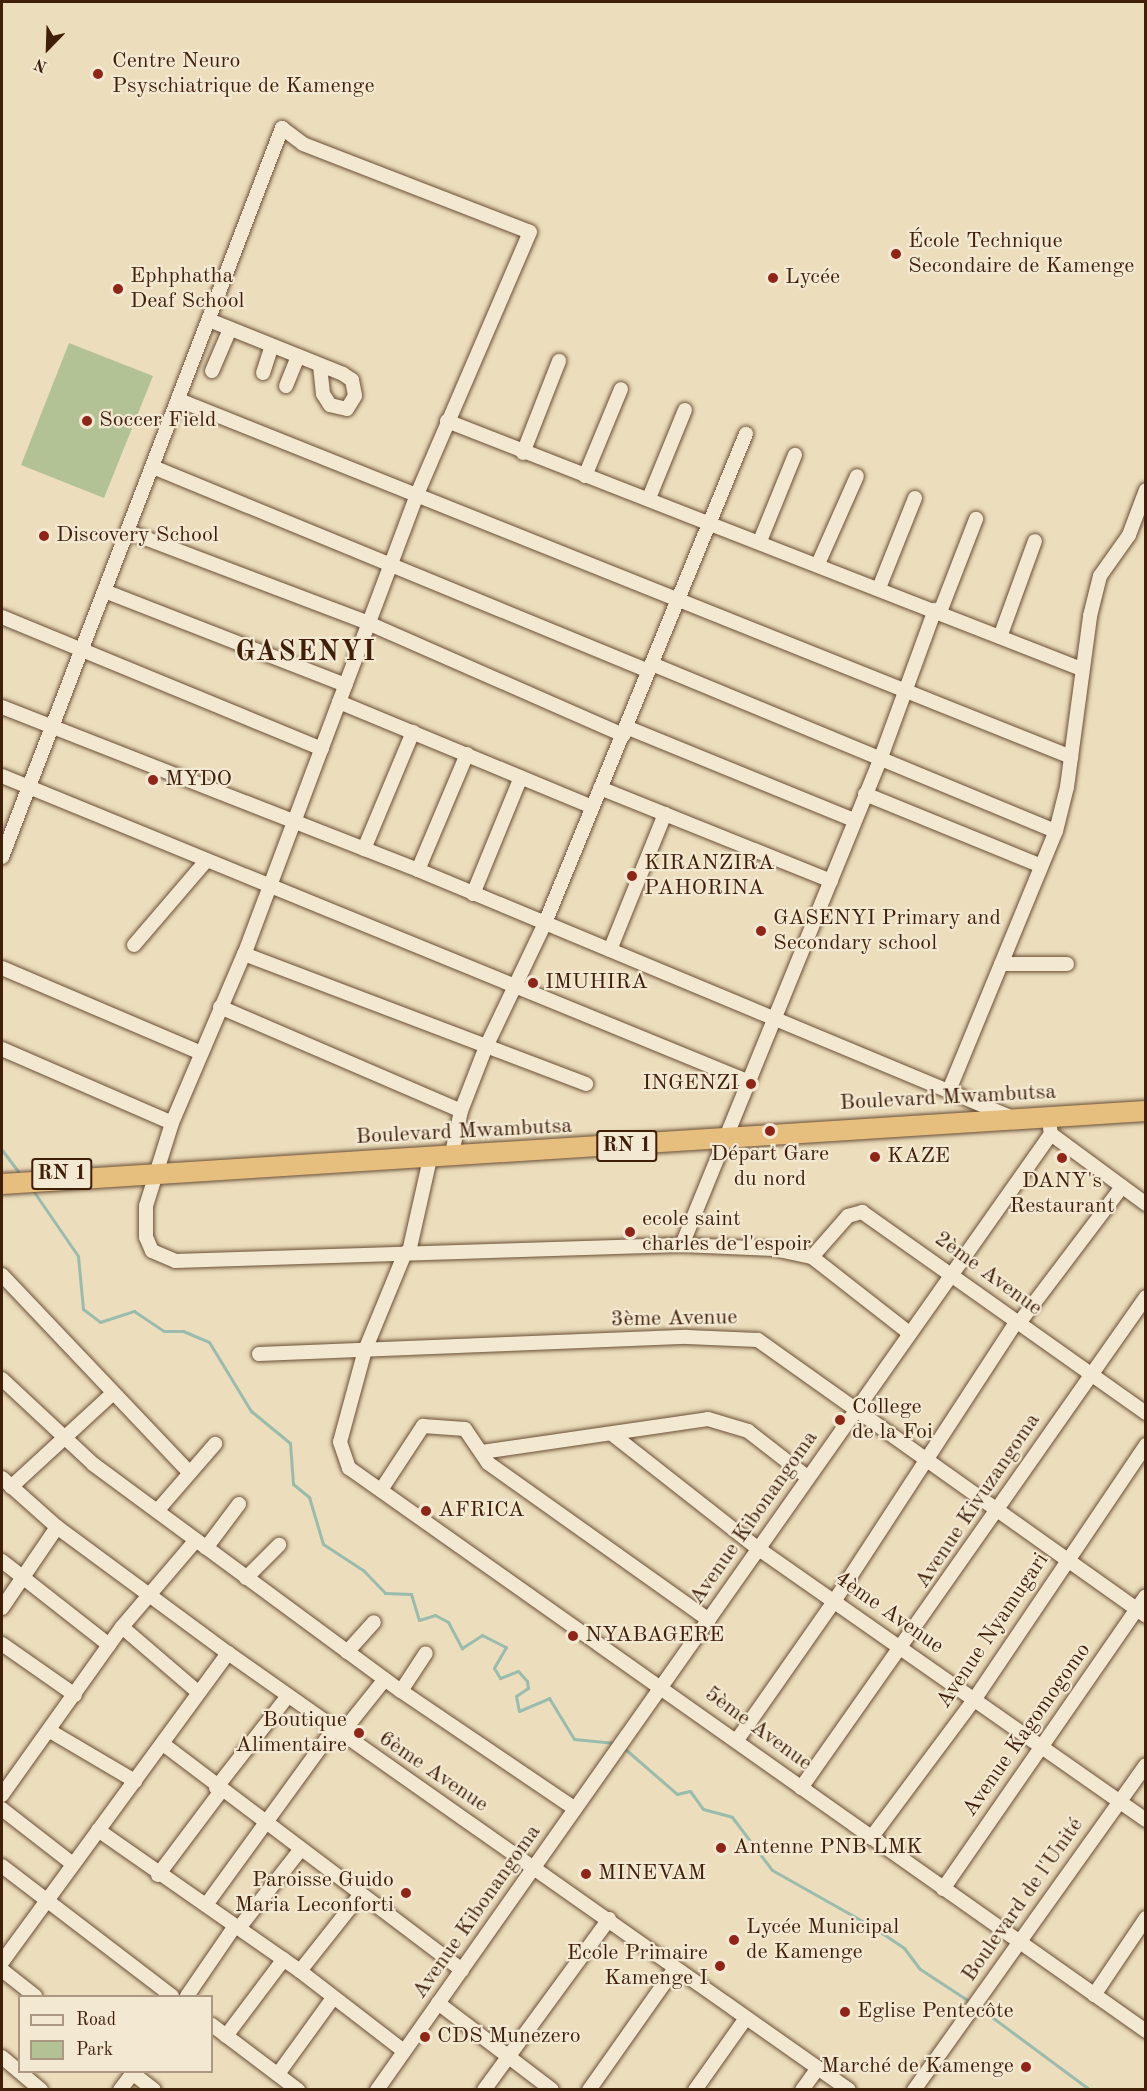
<!DOCTYPE html>
<html>
<head>
<meta charset="utf-8">
<style>
	body { margin:0 }
	#map { position:relative; width:1147px; height:2091px; overflow:hidden; background:#ecddbc; font-family:"Old Standard TT",serif }
	div>[style] { position:absolute }
	[style*='--x'] { left:calc(var(--x)*1px); top:calc(var(--y)*1px); width:calc(var(--w)*1px); rotate:calc(var(--a)*1deg) }
	.green>* { inset:0; background:#b2c295 }
	.stream>* { height:3px; margin:-1.5px; padding:0 1.5px; transform-origin:1.5px; border-radius:1.5px; background:#99bcac }
	.roads { filter:drop-shadow(0 0 2px #6a4e35) drop-shadow(0 0 2px #6a4e35) }
	.minor>* { height:14px; margin:-7px; padding:0 7px; transform-origin:7px; border-radius:7px; background:#f3e9d3 }
	.highway>* { height:20px; margin:-10px; padding:0 10px; transform-origin:10px; border-radius:10px; background:#e6be7e }
	.dots>* { width:16px; height:16px; translate:-50% -50%; box-sizing:border-box; border:3px solid #f3e9d3; border-radius:50% }
	span { translate:-50% -50%; white-space:nowrap; text-align:center; line-height:1.15; -webkit-text-stroke:4.5px #f3e9d3; paint-order:stroke }
	.shield-label span { padding:2px 4px; background:#f3e9d3; border:2px solid; border-radius:4px; -webkit-text-stroke-width:0 }
	.shield-label { font-size:21px; color:#3f1f08; font-weight:700 }
	.poi-label { font-size:22px; color:#3f1f08 }
	.left { translate:0 -50%; text-align:left }
	.right { translate:-100% -50%; text-align:right }
	.street-label { font-size:22px; color:#3f1f08 }
	.district-label { font-size:28px; color:#3f1f08; font-weight:700; letter-spacing:1.5px }
	.frame { position:absolute; inset:0; border:3px solid #3f1f08; pointer-events:none }
	.legend { position:absolute; left:18px; top:1995px; width:195px; height:78px; box-sizing:border-box; background:#f3e9d3; border:2px solid #ab9882; margin:0; padding:8px 10px; list-style:none; font-size:18px; color:#3f1f08 }
	.legend li { display:flex; align-items:center; gap:12px; height:30px }
	.legend b { width:30px; border:2px solid #ab9882 }
	.north { position:absolute; left:18px; top:18px; width:60px; height:60px; -webkit-text-stroke:4px #f3e9d3; paint-order:stroke; rotate:203deg; font-size:16px; font-weight:700; line-height:24px; text-align:center; color:#3f1f08 }
	.north::after { content:''; display:block; margin:auto; width:21px; height:27px; background:#3f1f08; clip-path:polygon(50% 0,100% 100%,50% 72%,0 100%) }
</style>
</head>
<body>
<div id="map">
	<div class="green">
		<i style="clip-path:polygon(69px 343px,153px 376px,104px 498px,21px 465px)"></i>
	</div>
	<div class="stream">
		<i style="--x:2;--y:1150;--w:31;--a:53"></i>
		<i style="--x:32;--y:1189;--w:81;--a:55.5"></i>
		<i style="--x:78;--y:1256;--w:53;--a:84.6"></i>
		<i style="--x:83;--y:1309;--w:21;--a:37"></i>
		<i style="--x:100;--y:1322;--w:36;--a:-18"></i>
		<i style="--x:134;--y:1311;--w:36;--a:34"></i>
		<i style="--x:164;--y:1331;--w:19;--a:0"></i>
		<i style="--x:183;--y:1331;--w:28;--a:23"></i>
		<i style="--x:209;--y:1342;--w:81;--a:58.7"></i>
		<i style="--x:251;--y:1411;--w:50;--a:39.4"></i>
		<i style="--x:290;--y:1443;--w:41;--a:85.8"></i>
		<i style="--x:293;--y:1484;--w:21;--a:39"></i>
		<i style="--x:309;--y:1497;--w:49;--a:73.4"></i>
		<i style="--x:323;--y:1544;--w:48;--a:33"></i>
		<i style="--x:363;--y:1570;--w:32;--a:46"></i>
		<i style="--x:385;--y:1593;--w:26;--a:2"></i>
		<i style="--x:411;--y:1594;--w:27;--a:73"></i>
		<i style="--x:419;--y:1620;--w:17;--a:-17"></i>
		<i style="--x:435;--y:1615;--w:15;--a:28"></i>
		<i style="--x:448;--y:1622;--w:30;--a:62"></i>
		<i style="--x:462;--y:1648;--w:24;--a:-33"></i>
		<i style="--x:482;--y:1635;--w:27;--a:27"></i>
		<i style="--x:506;--y:1647;--w:24;--a:120"></i>
		<i style="--x:494;--y:1668;--w:12;--a:59"></i>
		<i style="--x:500;--y:1678;--w:19;--a:-21"></i>
		<i style="--x:518;--y:1671;--w:13;--a:48"></i>
		<i style="--x:527;--y:1681;--w:7;--a:82"></i>
		<i style="--x:528;--y:1688;--w:14;--a:146"></i>
		<i style="--x:516;--y:1696;--w:15;--a:79"></i>
		<i style="--x:519;--y:1711;--w:33;--a:-23"></i>
		<i style="--x:549;--y:1698;--w:48;--a:58.6"></i>
		<i style="--x:574;--y:1739;--w:41;--a:5.6"></i>
		<i style="--x:624;--y:1748;--w:70;--a:41"></i>
		<i style="--x:677;--y:1794;--w:13;--a:-13"></i>
		<i style="--x:690;--y:1791;--w:22;--a:54"></i>
		<i style="--x:703;--y:1809;--w:30;--a:15"></i>
		<i style="--x:732;--y:1817;--w:66;--a:53"></i>
		<i style="--x:772;--y:1870;--w:116;--a:29.4"></i>
		<i style="--x:873;--y:1927;--w:37;--a:34"></i>
		<i style="--x:904;--y:1948;--w:26;--a:53"></i>
		<i style="--x:920;--y:1969;--w:62;--a:33.2"></i>
		<i style="--x:977;--y:2006;--w:141;--a:36.6"></i>
	</div>
	<div class="roads">
		<div class="minor">
			<i style="--x:209;--y:320;--w:144;--a:21.9"></i>
			<i style="--x:343;--y:374;--w:11;--a:34"></i>
			<i style="--x:352;--y:380;--w:16;--a:79"></i>
			<i style="--x:355;--y:396;--w:15;--a:122"></i>
			<i style="--x:347;--y:409;--w:17;--a:-167"></i>
			<i style="--x:330;--y:405;--w:13;--a:-122"></i>
			<i style="--x:323;--y:394;--w:29;--a:-96"></i>
			<i style="--x:212;--y:371;--w:46;--a:-66.8"></i>
			<i style="--x:263;--y:373;--w:28;--a:-72"></i>
			<i style="--x:286;--y:386;--w:32;--a:-68"></i>
			<i style="--x:179;--y:400;--w:961;--a:21.81"></i>
			<i style="--x:447;--y:421;--w:679;--a:21.35"></i>
			<i style="--x:523;--y:453;--w:99;--a:-68.6"></i>
			<i style="--x:153;--y:467;--w:536;--a:22.36"></i>
			<i style="--x:585;--y:476;--w:94;--a:-67.5"></i>
			<i style="--x:649;--y:498;--w:95;--a:-67.8"></i>
			<i style="--x:129;--y:532;--w:256;--a:20.8"></i>
			<i style="--x:368;--y:623;--w:279;--a:23.7"></i>
			<i style="--x:760;--y:541;--w:93;--a:-67.9"></i>
			<i style="--x:818;--y:564;--w:96;--a:-66.1"></i>
			<i style="--x:879;--y:588;--w:97;--a:-68.2"></i>
			<i style="--x:107;--y:592;--w:256;--a:21.3"></i>
			<i style="--x:940;--y:612;--w:100;--a:-68.8"></i>
			<i style="--x:2;--y:617;--w:346;--a:22.4"></i>
			<i style="--x:1000;--y:637;--w:102;--a:-70"></i>
			<i style="--x:652;--y:664;--w:437;--a:22.5"></i>
			<i style="--x:339;--y:702;--w:274;--a:22.5"></i>
			<i style="--x:2;--y:707;--w:447;--a:21.4"></i>
			<i style="--x:418;--y:870;--w:645;--a:22.63"></i>
			<i style="--x:626;--y:727;--w:246;--a:22.2"></i>
			<i style="--x:2;--y:776;--w:805;--a:22.26"></i>
			<i style="--x:600;--y:788;--w:249;--a:21.9"></i>
			<i style="--x:865;--y:794;--w:190;--a:22.2"></i>
			<i style="--x:364;--y:849;--w:127;--a:-67.3"></i>
			<i style="--x:2;--y:857;--w:781;--a:-68.99"></i>
			<i style="--x:282;--y:128;--w:26;--a:37"></i>
			<i style="--x:303;--y:144;--w:243;--a:21.2"></i>
			<i style="--x:530;--y:232;--w:283;--a:113.3"></i>
			<i style="--x:418;--y:492;--w:494;--a:110.6"></i>
			<i style="--x:244;--y:954;--w:184;--a:113.1"></i>
			<i style="--x:172;--y:1123;--w:87;--a:107.4"></i>
			<i style="--x:146;--y:1206;--w:31;--a:90"></i>
			<i style="--x:146;--y:1237;--w:15;--a:67"></i>
			<i style="--x:152;--y:1251;--w:25;--a:23"></i>
			<i style="--x:175;--y:1261;--w:507;--a:-1.81"></i>
			<i style="--x:682;--y:1245;--w:92;--a:2.5"></i>
			<i style="--x:774;--y:1249;--w:39;--a:12"></i>
			<i style="--x:812;--y:1257;--w:122;--a:38"></i>
			<i style="--x:418;--y:870;--w:126;--a:-67.1"></i>
			<i style="--x:473;--y:894;--w:126;--a:-67.7"></i>
			<i style="--x:134;--y:945;--w:111;--a:-49.4"></i>
			<i style="--x:610;--y:950;--w:147;--a:-68"></i>
			<i style="--x:244;--y:954;--w:366;--a:20.8"></i>
			<i style="--x:1001;--y:964;--w:66;--a:0"></i>
			<i style="--x:2;--y:968;--w:216;--a:23.1"></i>
			<i style="--x:220;--y:1007;--w:262;--a:23.3"></i>
			<i style="--x:2;--y:1049;--w:185;--a:23.5"></i>
			<i style="--x:950;--y:1088;--w:278;--a:-67.6"></i>
			<i style="--x:1056;--y:831;--w:45;--a:-76"></i>
			<i style="--x:1067;--y:787;--w:173;--a:-82.3"></i>
			<i style="--x:1090;--y:616;--w:41;--a:-76"></i>
			<i style="--x:1100;--y:576;--w:50;--a:-54.7"></i>
			<i style="--x:1129;--y:535;--w:48;--a:-69.3"></i>
			<i style="--x:1051;--y:1134;--w:118;--a:36.4"></i>
			<i style="--x:451;--y:1158;--w:48;--a:-78"></i>
			<i style="--x:461;--y:1111;--w:66;--a:-68.8"></i>
			<i style="--x:485;--y:1049;--w:140;--a:-64.5"></i>
			<i style="--x:545;--y:923;--w:529;--a:-67.66"></i>
			<i style="--x:682;--y:1245;--w:524;--a:-67.79"></i>
			<i style="--x:880;--y:760;--w:160;--a:-69.9"></i>
			<i style="--x:409;--y:1252;--w:95;--a:-77.3"></i>
			<i style="--x:405;--y:1253;--w:105;--a:112.4"></i>
			<i style="--x:365;--y:1350;--w:95;--a:105.2"></i>
			<i style="--x:340;--y:1442;--w:28;--a:71"></i>
			<i style="--x:349;--y:1468;--w:976;--a:35.24"></i>
			<i style="--x:812;--y:1257;--w:55;--a:-48.7"></i>
			<i style="--x:848;--y:1216;--w:15;--a:-16"></i>
			<i style="--x:862;--y:1212;--w:348;--a:35.3"></i>
			<i style="--x:2;--y:1275;--w:270;--a:46.5"></i>
			<i style="--x:1019;--y:1323;--w:171;--a:-52.9"></i>
			<i style="--x:259;--y:1354;--w:428;--a:-2.3"></i>
			<i style="--x:687;--y:1337;--w:71;--a:2.4"></i>
			<i style="--x:758;--y:1340;--w:476;--a:35.4"></i>
			<i style="--x:2;--y:1379;--w:125;--a:43"></i>
			<i style="--x:93;--y:1464;--w:383;--a:36.4"></i>
			<i style="--x:401;--y:1691;--w:210;--a:34.1"></i>
			<i style="--x:612;--y:1434;--w:183;--a:38.1"></i>
			<i style="--x:756;--y:1547;--w:476;--a:35"></i>
			<i style="--x:482;--y:1452;--w:228;--a:-8.3"></i>
			<i style="--x:708;--y:1419;--w:42;--a:16.7"></i>
			<i style="--x:748;--y:1431;--w:75;--a:37.9"></i>
			<i style="--x:2;--y:1478;--w:74;--a:41.7"></i>
			<i style="--x:57;--y:1527;--w:212;--a:36.4"></i>
			<i style="--x:228;--y:1653;--w:759;--a:35.13"></i>
			<i style="--x:11;--y:1487;--w:136;--a:-42.6"></i>
			<i style="--x:381;--y:1490;--w:77;--a:-56.7"></i>
			<i style="--x:423;--y:1426;--w:42;--a:4.1"></i>
			<i style="--x:465;--y:1429;--w:41;--a:55.9"></i>
			<i style="--x:488;--y:1463;--w:271;--a:35.4"></i>
			<i style="--x:157;--y:1511;--w:89;--a:-49.1"></i>
			<i style="--x:206;--y:1548;--w:55;--a:-53.1"></i>
			<i style="--x:2;--y:1561;--w:136;--a:38.1"></i>
			<i style="--x:246;--y:1578;--w:47;--a:-45"></i>
			<i style="--x:2;--y:1608;--w:98;--a:-55.8"></i>
			<i style="--x:122;--y:1627;--w:101;--a:40.6"></i>
			<i style="--x:2;--y:1644;--w:89;--a:34.9"></i>
			<i style="--x:347;--y:1652;--w:40;--a:-48"></i>
			<i style="--x:401;--y:1691;--w:45;--a:-56.7"></i>
			<i style="--x:50;--y:1731;--w:99;--a:30.5"></i>
			<i style="--x:341;--y:1734;--w:70;--a:-51.3"></i>
			<i style="--x:737;--y:1740;--w:171;--a:-55"></i>
			<i style="--x:835;--y:1600;--w:333;--a:-56.9"></i>
			<i style="--x:163;--y:1744;--w:375;--a:37.1"></i>
			<i style="--x:216;--y:1788;--w:117;--a:-52"></i>
			<i style="--x:801;--y:1788;--w:600;--a:-54.91"></i>
			<i style="--x:2;--y:1795;--w:206;--a:-54.5"></i>
			<i style="--x:122;--y:1627;--w:114;--a:-49.6"></i>
			<i style="--x:2;--y:1809;--w:90;--a:37.8"></i>
			<i style="--x:98;--y:1830;--w:246;--a:34.9"></i>
			<i style="--x:300;--y:1971;--w:131;--a:37.6"></i>
			<i style="--x:871;--y:1838;--w:172;--a:-53.3"></i>
			<i style="--x:974;--y:1700;--w:308;--a:-56"></i>
			<i style="--x:2;--y:1866;--w:214;--a:37.4"></i>
			<i style="--x:158;--y:1875;--w:105;--a:-53.1"></i>
			<i style="--x:943;--y:1889;--w:356;--a:-55.3"></i>
			<i style="--x:206;--y:1905;--w:218;--a:-54"></i>
			<i style="--x:239;--y:1928;--w:100;--a:-51.9"></i>
			<i style="--x:2;--y:1962;--w:383;--a:-53.8"></i>
			<i style="--x:2;--y:1970;--w:42;--a:38.2"></i>
			<i style="--x:300;--y:1971;--w:98;--a:-51.6"></i>
			<i style="--x:1094;--y:1995;--w:93;--a:-56"></i>
			<i style="--x:187;--y:1996;--w:85;--a:-55.6"></i>
			<i style="--x:438;--y:2003;--w:143;--a:37.3"></i>
			<i style="--x:212;--y:2025;--w:108;--a:37.1"></i>
			<i style="--x:226;--y:2036;--w:96;--a:-53"></i>
			<i style="--x:2;--y:2057;--w:51;--a:40.2"></i>
			<i style="--x:131;--y:2072;--w:29;--a:38"></i>
			<i style="--x:278;--y:2074;--w:94;--a:-54.1"></i>
			<i style="--x:120;--y:2090;--w:21;--a:-53"></i>
			<i style="--x:377;--y:2090;--w:1170;--a:-54.82"></i>
			<i style="--x:1051;--y:1134;--w:18;--a:-99"></i>
			<i style="--x:484;--y:2090;--w:212;--a:-53.8"></i>
			<i style="--x:589;--y:2090;--w:149;--a:-54.8"></i>
			<i style="--x:695;--y:2090;--w:88;--a:-54.7"></i>
			<i style="--x:802;--y:2090;--w:27;--a:-54"></i>
			<i style="--x:914;--y:2090;--w:399;--a:-54.5"></i>
		</div>
		<div class="highway">
			<i style="--x:2;--y:1184;--w:1146;--a:-3.65"></i>
		</div>
	</div>
	<div class="dots">
		<i style="left:98px;top:74px;background:#8f2418"></i>
		<i style="left:896px;top:254px;background:#8f2418"></i>
		<i style="left:773px;top:278px;background:#8f2418"></i>
		<i style="left:118px;top:289px;background:#8f2418"></i>
		<i style="left:87px;top:421px;background:#8f2418"></i>
		<i style="left:44px;top:536px;background:#8f2418"></i>
		<i style="left:153px;top:780px;background:#8f2418"></i>
		<i style="left:632px;top:876px;background:#8f2418"></i>
		<i style="left:761px;top:931px;background:#8f2418"></i>
		<i style="left:533px;top:983px;background:#8f2418"></i>
		<i style="left:751px;top:1084px;background:#8f2418"></i>
		<i style="left:770px;top:1131px;background:#8f2418"></i>
		<i style="left:875px;top:1157px;background:#8f2418"></i>
		<i style="left:1062px;top:1158px;background:#8f2418"></i>
		<i style="left:630px;top:1232px;background:#8f2418"></i>
		<i style="left:840px;top:1420px;background:#8f2418"></i>
		<i style="left:426px;top:1511px;background:#8f2418"></i>
		<i style="left:573px;top:1636px;background:#8f2418"></i>
		<i style="left:359px;top:1733px;background:#8f2418"></i>
		<i style="left:721px;top:1848px;background:#8f2418"></i>
		<i style="left:586px;top:1874px;background:#8f2418"></i>
		<i style="left:406px;top:1893px;background:#8f2418"></i>
		<i style="left:734px;top:1940px;background:#8f2418"></i>
		<i style="left:720px;top:1966px;background:#8f2418"></i>
		<i style="left:845px;top:2012px;background:#8f2418"></i>
		<i style="left:425px;top:2037px;background:#8f2418"></i>
		<i style="left:1026px;top:2067px;background:#8f2418"></i>
	</div>
	<div class="shield-label">
		<span style="left:627px;top:1146px">RN 1</span>
		<span style="left:62px;top:1174px">RN 1</span>
	</div>
	<div class="poi-label">
		<span class="left" style="left:112px;top:74px">Centre Neuro<br>Psyschiatrique de Kamenge</span>
		<span class="left" style="left:908px;top:254px">École Technique<br>Secondaire de Kamenge</span>
		<span class="left" style="left:130px;top:289px">Ephphatha<br>Deaf School</span>
		<span class="left" style="left:785px;top:278px">Lycée</span>
		<span class="left" style="left:99px;top:421px">Soccer Field</span>
		<span class="left" style="left:56px;top:536px">Discovery School</span>
		<span class="left" style="left:165px;top:780px">MYDO</span>
		<span class="left" style="left:644px;top:876px">KIRANZIRA<br>PAHORINA</span>
		<span class="left" style="left:773px;top:931px">GASENYI Primary and<br>Secondary school</span>
		<span class="left" style="left:545px;top:983px">IMUHIRA</span>
		<span class="right" style="left:739px;top:1084px">INGENZI</span>
		<span style="left:770px;top:1167px">Départ Gare<br>du nord</span>
		<span class="left" style="left:887px;top:1157px">KAZE</span>
		<span style="left:1062px;top:1194px">DANY's<br>Restaurant</span>
		<span class="left" style="left:642px;top:1232px">ecole saint<br>charles de l'espoir</span>
		<span class="left" style="left:852px;top:1420px">College<br>de la Foi</span>
		<span class="left" style="left:438px;top:1511px">AFRICA</span>
		<span class="left" style="left:585px;top:1636px">NYABAGERE</span>
		<span class="right" style="left:347px;top:1733px">Boutique<br>Alimentaire</span>
		<span class="left" style="left:733px;top:1848px">Antenne PNB LMK</span>
		<span class="left" style="left:598px;top:1874px">MINEVAM</span>
		<span class="right" style="left:394px;top:1893px">Paroisse Guido<br>Maria Leconforti</span>
		<span class="left" style="left:746px;top:1940px">Lycée Municipal<br>de Kamenge</span>
		<span class="right" style="left:708px;top:1966px">Ecole Primaire<br>Kamenge I</span>
		<span class="left" style="left:857px;top:2012px">Eglise Pentecôte</span>
		<span class="left" style="left:437px;top:2037px">CDS Munezero</span>
		<span class="right" style="left:1014px;top:2067px">Marché de Kamenge</span>
	</div>
	<div class="street-label">
		<span style="left:948px;top:1098px;rotate:-3deg">Boulevard Mwambutsa</span>
		<span style="left:464px;top:1132px;rotate:-3deg">Boulevard Mwambutsa</span>
		<span style="left:988px;top:1274px;rotate:36deg">2ème Avenue</span>
		<span style="left:674px;top:1319px;rotate:-1deg">3ème Avenue</span>
		<span style="left:978px;top:1501px;rotate:-56deg">Avenue Kivuzangoma</span>
		<span style="left:754px;top:1518px;rotate:-55deg">Avenue Kibonangoma</span>
		<span style="left:889px;top:1613px;rotate:35deg">4ème Avenue</span>
		<span style="left:993px;top:1631px;rotate:-56deg">Avenue Nyamugari</span>
		<span style="left:758px;top:1729px;rotate:36deg">5ème Avenue</span>
		<span style="left:1027px;top:1730px;rotate:-55deg">Avenue Kagomogomo</span>
		<span style="left:433px;top:1772px;rotate:34deg">6ème Avenue</span>
		<span style="left:1023px;top:1900px;rotate:-55deg">Boulevard de l'Unité</span>
		<span style="left:477px;top:1912px;rotate:-55deg">Avenue Kibonangoma</span>
	</div>
	<div class="district-label">
		<span style="left:306px;top:653px">GASENYI</span>
	</div>
	<div class="frame"></div>
	<ul class="legend">
	<li><b style="height:8px;background:#f3e9d3"></b>Road</li>
	<li><b style="height:16px;background:#b2c295"></b>Park</li>
	</ul>
	<div class="north">N</div>
</div>
</body>
</html>
